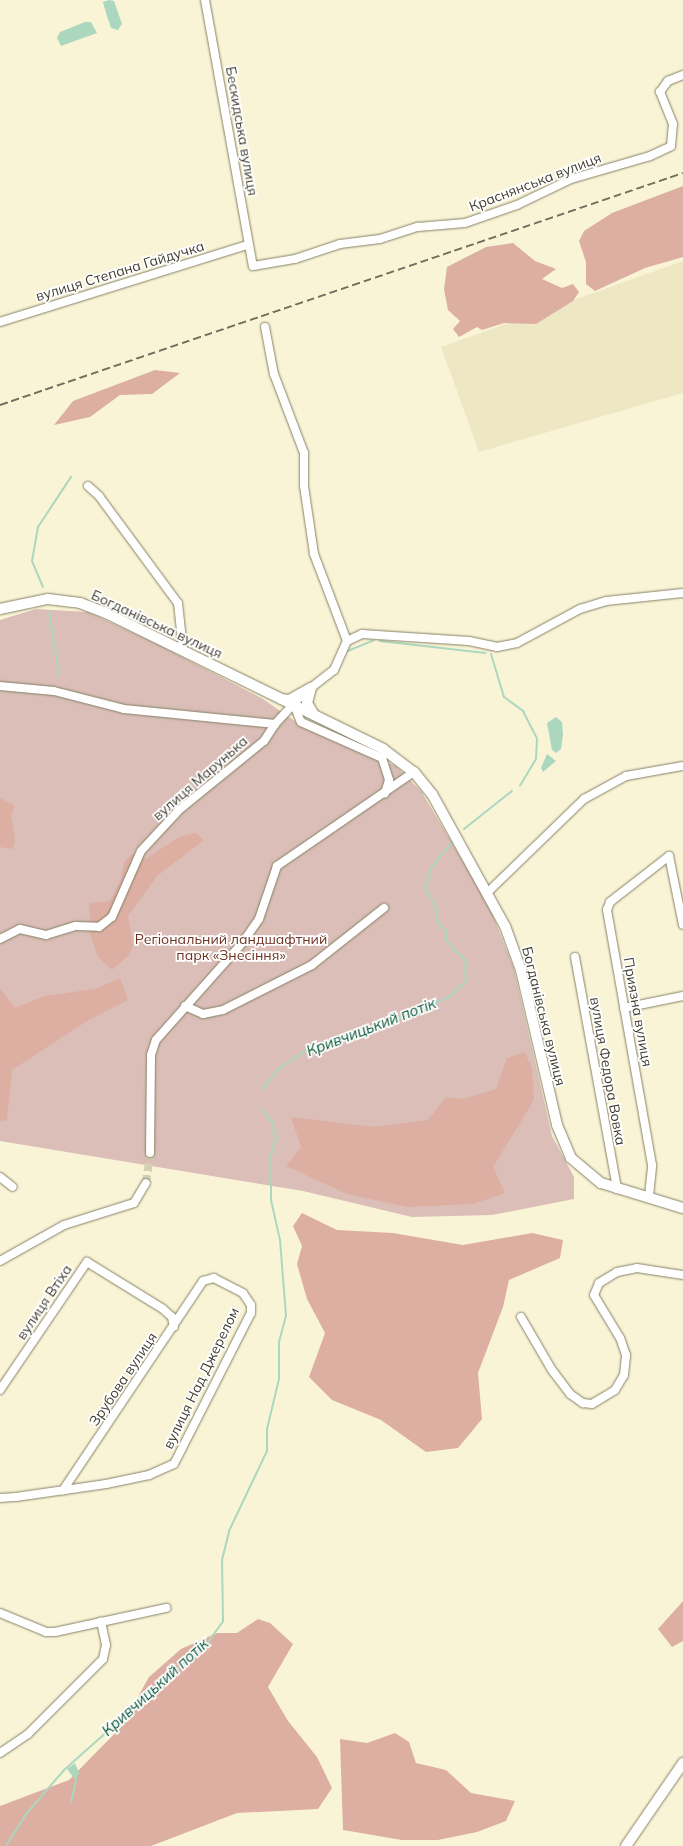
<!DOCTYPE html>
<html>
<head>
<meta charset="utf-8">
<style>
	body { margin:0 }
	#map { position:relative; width:683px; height:1846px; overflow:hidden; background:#faf4d7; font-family:Mulish,sans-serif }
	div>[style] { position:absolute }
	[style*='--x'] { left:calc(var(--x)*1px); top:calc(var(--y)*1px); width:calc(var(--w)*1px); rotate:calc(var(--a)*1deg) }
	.built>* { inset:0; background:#eee7c3 }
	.green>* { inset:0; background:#dabeb7 }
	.forest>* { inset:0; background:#dcafa2 }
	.water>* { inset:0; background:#acd7bf }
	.stream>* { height:2px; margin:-1px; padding:0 1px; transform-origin:1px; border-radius:1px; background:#acd7bf }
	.minor-tunnel>* { height:8px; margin-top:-4px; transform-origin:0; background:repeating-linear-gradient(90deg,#d5cfb6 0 8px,transparent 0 12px) }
	.roads { filter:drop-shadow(0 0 1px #868066) drop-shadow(0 0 1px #868066) }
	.minor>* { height:8px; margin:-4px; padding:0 4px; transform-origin:4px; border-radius:4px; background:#fff }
	.major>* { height:10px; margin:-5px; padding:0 5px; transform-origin:5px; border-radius:5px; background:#fff }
	.rail>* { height:2px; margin-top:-1px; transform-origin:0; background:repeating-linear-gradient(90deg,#716e5d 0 8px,transparent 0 12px) }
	span { translate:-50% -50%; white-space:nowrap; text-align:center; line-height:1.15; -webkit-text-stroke:3.5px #fff; paint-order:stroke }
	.street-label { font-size:14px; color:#3f3d31 }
	.park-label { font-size:14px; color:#6c3223 }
	.water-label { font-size:15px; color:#085638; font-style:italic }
</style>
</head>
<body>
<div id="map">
	<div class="built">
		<i style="clip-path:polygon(683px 261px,683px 393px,479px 452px,441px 347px)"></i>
	</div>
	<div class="green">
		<i style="clip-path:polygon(36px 609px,88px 612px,157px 644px,263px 699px,302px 726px,396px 766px,421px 791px,489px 905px,514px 969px,552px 1136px,574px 1177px,574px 1199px,492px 1215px,412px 1217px,303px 1191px,0 1141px,0 620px)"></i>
	</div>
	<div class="forest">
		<i style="clip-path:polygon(683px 186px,683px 257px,645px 268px,595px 291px,586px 284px,586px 262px,579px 241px,584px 231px,612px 213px)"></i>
		<i style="clip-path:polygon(513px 243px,535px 261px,556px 269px,542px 279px,562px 288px,573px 284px,579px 292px,573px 301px,536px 324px,504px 323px,482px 330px,477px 327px,459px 337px,453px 329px,460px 321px,448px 310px,444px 289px,447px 267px,486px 247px)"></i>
		<i style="clip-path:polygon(155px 370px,180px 373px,152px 394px,120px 395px,90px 417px,54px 425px,73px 401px)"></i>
		<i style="clip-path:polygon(0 798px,15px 806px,11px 815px,15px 839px,13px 849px,0 847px)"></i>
		<i style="clip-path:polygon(196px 833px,204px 840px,157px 876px,128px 916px,133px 945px,129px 955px,112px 970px,98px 957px,91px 937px,89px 903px,110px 901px,121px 879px,124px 862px,132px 854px,147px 858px,181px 836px)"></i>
		<i style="clip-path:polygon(120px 978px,128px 1000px,87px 1021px,12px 1070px,7px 1120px,0 1121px,0 988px,15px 1008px,45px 996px,95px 989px)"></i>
		<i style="clip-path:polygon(525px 1052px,532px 1069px,534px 1100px,493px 1167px,505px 1193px,473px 1204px,407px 1207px,347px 1194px,286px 1166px,301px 1147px,291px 1117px,375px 1127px,428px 1120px,446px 1097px,463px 1099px,496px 1089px,507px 1058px)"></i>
		<i style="clip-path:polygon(302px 1213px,337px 1230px,393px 1233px,463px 1245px,532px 1233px,563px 1240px,560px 1258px,509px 1280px,503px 1307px,478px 1373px,482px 1419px,458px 1448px,426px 1452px,381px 1420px,332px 1400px,309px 1377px,325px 1333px,307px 1299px,297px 1264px,302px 1246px,293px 1226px)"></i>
		<i style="clip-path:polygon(683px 1601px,683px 1641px,672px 1647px,658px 1629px)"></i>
		<i style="clip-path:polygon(258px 1619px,270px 1623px,293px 1644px,268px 1687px,288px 1721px,317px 1757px,332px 1788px,318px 1809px,237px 1813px,151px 1846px,0 1846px,0 1806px,69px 1780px,121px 1727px,149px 1677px,181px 1649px,217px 1633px,237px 1633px)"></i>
		<i style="clip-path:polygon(395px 1733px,409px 1742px,416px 1763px,446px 1770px,471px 1793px,515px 1801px,506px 1821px,477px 1832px,438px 1840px,402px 1840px,343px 1830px,340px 1739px,367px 1743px)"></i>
	</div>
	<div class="water">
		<i style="clip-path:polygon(109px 0,114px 1px,122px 24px,118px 30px,111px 28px,106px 13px,103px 2px)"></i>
		<i style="clip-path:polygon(85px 22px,91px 22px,97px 33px,61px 46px,57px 38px,60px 32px)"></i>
		<i style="clip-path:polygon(556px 717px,562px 722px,563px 735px,561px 749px,556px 753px,552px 750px,547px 723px)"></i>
		<i style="clip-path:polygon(547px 754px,556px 761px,543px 772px,541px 768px)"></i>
		<i style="clip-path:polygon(75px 1763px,79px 1773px,76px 1781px,67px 1769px)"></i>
	</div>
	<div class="stream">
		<i style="--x:43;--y:587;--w:28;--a:-113"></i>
		<i style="--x:32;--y:561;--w:35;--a:-80"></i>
		<i style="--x:38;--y:527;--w:60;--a:-56.6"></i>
		<i style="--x:49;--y:612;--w:65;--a:81.1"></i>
		<i style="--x:380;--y:641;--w:106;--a:6.5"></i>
		<i style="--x:345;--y:652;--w:31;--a:-22"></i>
		<i style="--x:491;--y:654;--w:45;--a:73.2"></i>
		<i style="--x:504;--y:697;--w:24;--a:36"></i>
		<i style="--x:523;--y:711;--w:31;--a:63"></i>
		<i style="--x:537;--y:739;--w:20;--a:93"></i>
		<i style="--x:536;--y:759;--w:31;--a:121"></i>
		<i style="--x:464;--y:829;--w:61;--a:-38.4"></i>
		<i style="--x:262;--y:1089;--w:26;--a:-50"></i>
		<i style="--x:279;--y:1069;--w:39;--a:-35"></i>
		<i style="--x:311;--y:1047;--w:115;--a:-18.3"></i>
		<i style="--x:420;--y:1011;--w:32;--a:-26"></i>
		<i style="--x:449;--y:997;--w:25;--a:-43"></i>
		<i style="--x:467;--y:980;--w:12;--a:-104"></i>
		<i style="--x:464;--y:968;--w:7;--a:-63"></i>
		<i style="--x:467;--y:962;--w:30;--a:-134"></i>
		<i style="--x:446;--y:940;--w:8;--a:-83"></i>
		<i style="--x:447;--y:932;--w:13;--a:-135"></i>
		<i style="--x:438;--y:923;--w:18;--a:-99"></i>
		<i style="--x:435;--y:905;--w:20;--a:-120"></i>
		<i style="--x:425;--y:888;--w:21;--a:-73"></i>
		<i style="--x:431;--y:868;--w:35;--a:-51"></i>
		<i style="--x:71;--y:1802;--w:22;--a:-77"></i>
		<i style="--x:6;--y:1846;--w:39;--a:-58"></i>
		<i style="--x:27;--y:1813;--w:57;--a:-49.3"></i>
		<i style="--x:64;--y:1770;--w:193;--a:-41.6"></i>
		<i style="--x:208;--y:1642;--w:26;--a:-54"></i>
		<i style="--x:223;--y:1621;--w:61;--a:-90.9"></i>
		<i style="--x:222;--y:1560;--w:30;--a:-76"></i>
		<i style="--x:229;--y:1531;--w:89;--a:-64.6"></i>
		<i style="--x:267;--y:1451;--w:22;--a:-90"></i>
		<i style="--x:267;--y:1429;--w:51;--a:-76.5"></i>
		<i style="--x:279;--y:1379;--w:37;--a:-90"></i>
		<i style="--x:279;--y:1342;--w:27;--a:-75"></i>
		<i style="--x:286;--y:1316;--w:76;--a:-94.5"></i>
		<i style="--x:280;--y:1240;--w:41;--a:-102.7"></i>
		<i style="--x:271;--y:1200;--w:45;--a:-90"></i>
		<i style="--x:271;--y:1155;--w:19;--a:-74"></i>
		<i style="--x:276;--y:1137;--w:16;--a:-105"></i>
		<i style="--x:272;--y:1122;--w:17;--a:-130"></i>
	</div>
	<div class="minor-tunnel">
		<i style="--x:146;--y:1183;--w:30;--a:-82"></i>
	</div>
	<div class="roads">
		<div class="minor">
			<i style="--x:205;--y:0;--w:270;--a:79.8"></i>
			<i style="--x:253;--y:266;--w:43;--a:-9.5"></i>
			<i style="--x:295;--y:259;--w:47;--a:-18.4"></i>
			<i style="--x:340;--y:244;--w:40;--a:-7.1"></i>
			<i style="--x:380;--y:239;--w:40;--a:-18"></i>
			<i style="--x:418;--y:227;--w:47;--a:-4.9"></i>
			<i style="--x:465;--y:223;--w:55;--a:-19.1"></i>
			<i style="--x:517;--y:205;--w:60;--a:-25.7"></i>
			<i style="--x:571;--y:179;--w:82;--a:-16.2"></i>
			<i style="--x:650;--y:156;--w:23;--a:-25"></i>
			<i style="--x:671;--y:146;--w:22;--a:-85"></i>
			<i style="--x:673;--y:124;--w:35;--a:-112"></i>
			<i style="--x:660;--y:92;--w:14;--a:-54"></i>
			<i style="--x:668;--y:81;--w:16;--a:-22"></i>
			<i style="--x:0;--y:322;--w:259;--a:-17.3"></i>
			<i style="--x:265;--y:327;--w:48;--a:79.2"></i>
			<i style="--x:274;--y:374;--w:85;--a:69.2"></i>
			<i style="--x:304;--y:453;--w:33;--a:90"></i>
			<i style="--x:304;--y:486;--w:69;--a:81.6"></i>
			<i style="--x:314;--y:554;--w:93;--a:69.2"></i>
			<i style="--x:88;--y:486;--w:15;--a:42"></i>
			<i style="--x:99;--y:496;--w:133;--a:53.6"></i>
			<i style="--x:178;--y:603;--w:46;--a:83.8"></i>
			<i style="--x:0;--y:686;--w:54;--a:5.3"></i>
			<i style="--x:54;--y:691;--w:72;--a:14.4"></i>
			<i style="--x:124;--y:709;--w:152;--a:5.7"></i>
			<i style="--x:275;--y:724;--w:41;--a:-47"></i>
			<i style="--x:303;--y:694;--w:39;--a:-38"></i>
			<i style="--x:334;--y:670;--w:32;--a:-66"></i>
			<i style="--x:347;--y:641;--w:17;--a:-25"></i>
			<i style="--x:362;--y:634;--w:107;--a:3.7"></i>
			<i style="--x:469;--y:641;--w:29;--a:12"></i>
			<i style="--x:497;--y:647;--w:20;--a:-11"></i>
			<i style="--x:517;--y:643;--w:72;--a:-28.4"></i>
			<i style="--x:580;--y:609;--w:27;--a:-17"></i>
			<i style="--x:606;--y:601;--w:77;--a:-5.9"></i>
			<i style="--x:294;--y:705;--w:18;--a:68"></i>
			<i style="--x:301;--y:722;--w:89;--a:24"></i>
			<i style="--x:382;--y:758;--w:23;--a:72"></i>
			<i style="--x:389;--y:780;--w:14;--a:107"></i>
			<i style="--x:488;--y:892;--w:134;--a:-44.1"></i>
			<i style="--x:584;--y:799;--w:48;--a:-28.7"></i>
			<i style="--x:626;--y:776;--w:58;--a:-10"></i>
			<i style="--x:0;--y:939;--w:22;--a:-27"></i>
			<i style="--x:20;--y:929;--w:27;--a:13"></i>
			<i style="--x:46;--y:935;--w:31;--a:-17"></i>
			<i style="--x:76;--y:926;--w:23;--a:2"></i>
			<i style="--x:99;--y:927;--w:16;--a:-38"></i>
			<i style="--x:112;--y:917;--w:72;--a:-66.3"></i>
			<i style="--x:141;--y:851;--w:56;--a:-47.2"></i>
			<i style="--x:179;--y:810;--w:109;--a:-39.1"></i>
			<i style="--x:264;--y:741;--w:20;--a:-57"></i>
			<i style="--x:575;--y:957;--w:236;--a:79.7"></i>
			<i style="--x:185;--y:1006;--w:20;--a:24"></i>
			<i style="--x:203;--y:1014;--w:20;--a:-11"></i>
			<i style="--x:223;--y:1010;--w:100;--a:-26.8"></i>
			<i style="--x:312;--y:965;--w:92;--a:-38.4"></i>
			<i style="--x:624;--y:1008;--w:60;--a:-11.5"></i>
			<i style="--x:150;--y:1153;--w:98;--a:-89.4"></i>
			<i style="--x:151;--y:1055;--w:16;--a:-72"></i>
			<i style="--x:156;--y:1040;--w:131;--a:-48.4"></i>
			<i style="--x:243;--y:942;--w:28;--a:-55"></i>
			<i style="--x:259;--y:919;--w:56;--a:-71.2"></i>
			<i style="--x:277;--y:866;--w:166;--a:-34.5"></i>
			<i style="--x:0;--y:1177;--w:16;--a:38"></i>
			<i style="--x:649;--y:1196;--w:31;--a:-84"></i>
			<i style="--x:652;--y:1165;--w:259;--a:-100"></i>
			<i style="--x:607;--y:910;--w:9;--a:-69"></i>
			<i style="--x:610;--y:902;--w:75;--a:-37.9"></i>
			<i style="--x:669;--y:856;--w:70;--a:78.5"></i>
			<i style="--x:0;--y:1261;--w:73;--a:-29.4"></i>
			<i style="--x:64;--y:1225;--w:73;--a:-17.4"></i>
			<i style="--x:134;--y:1203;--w:23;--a:-59"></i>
			<i style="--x:521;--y:1317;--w:61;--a:59.7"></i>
			<i style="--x:552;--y:1370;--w:30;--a:53"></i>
			<i style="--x:570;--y:1394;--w:16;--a:35"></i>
			<i style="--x:583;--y:1403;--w:9;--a:6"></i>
			<i style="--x:592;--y:1404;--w:27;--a:-31"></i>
			<i style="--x:615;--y:1390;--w:17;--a:-59"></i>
			<i style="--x:624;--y:1375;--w:20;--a:-84"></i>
			<i style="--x:626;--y:1355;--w:18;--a:-109"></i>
			<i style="--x:620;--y:1338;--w:50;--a:-121.2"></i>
			<i style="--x:594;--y:1295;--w:13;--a:-67"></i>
			<i style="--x:599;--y:1283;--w:21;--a:-31"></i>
			<i style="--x:617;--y:1272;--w:20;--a:-11"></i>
			<i style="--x:637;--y:1268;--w:47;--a:8.7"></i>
			<i style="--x:0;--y:1390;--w:155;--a:-55.8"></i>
			<i style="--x:87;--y:1262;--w:89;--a:31.7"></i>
			<i style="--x:163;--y:1309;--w:12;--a:42"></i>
			<i style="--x:172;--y:1317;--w:10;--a:79"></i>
			<i style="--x:0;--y:1498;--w:16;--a:-4"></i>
			<i style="--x:16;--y:1497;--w:91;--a:-8.2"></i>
			<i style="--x:106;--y:1484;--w:44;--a:-11.8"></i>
			<i style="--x:149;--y:1475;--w:27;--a:-24"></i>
			<i style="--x:174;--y:1464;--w:169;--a:-63"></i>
			<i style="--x:251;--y:1313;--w:8;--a:-90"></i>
			<i style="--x:251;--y:1305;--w:14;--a:-124"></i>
			<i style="--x:243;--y:1293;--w:33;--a:-153"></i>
			<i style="--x:214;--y:1278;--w:11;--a:165"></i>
			<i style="--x:203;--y:1281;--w:252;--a:123.8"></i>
			<i style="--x:0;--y:1613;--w:50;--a:22.4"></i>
			<i style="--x:46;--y:1632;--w:9;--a:0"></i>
			<i style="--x:55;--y:1632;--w:114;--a:-12.2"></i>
			<i style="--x:0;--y:1753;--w:34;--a:-34"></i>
			<i style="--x:28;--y:1734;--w:106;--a:-45"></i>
			<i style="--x:103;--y:1659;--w:14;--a:-78"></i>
			<i style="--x:106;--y:1645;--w:24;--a:-102"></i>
		</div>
		<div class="major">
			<i style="--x:0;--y:609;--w:49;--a:-11.8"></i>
			<i style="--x:48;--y:599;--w:32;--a:7"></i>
			<i style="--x:80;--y:603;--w:28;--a:21"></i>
			<i style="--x:106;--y:613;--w:309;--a:26.1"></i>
			<i style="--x:383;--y:749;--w:39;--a:37"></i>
			<i style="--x:414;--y:772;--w:28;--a:51"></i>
			<i style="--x:432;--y:794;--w:151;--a:61.1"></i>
			<i style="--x:505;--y:926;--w:47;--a:70"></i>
			<i style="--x:521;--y:970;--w:159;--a:76.9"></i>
			<i style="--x:557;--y:1125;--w:36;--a:67"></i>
			<i style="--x:571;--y:1158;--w:39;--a:40"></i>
			<i style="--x:601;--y:1183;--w:86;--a:17"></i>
			<i style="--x:311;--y:688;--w:16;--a:105"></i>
			<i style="--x:307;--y:703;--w:14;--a:60"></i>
			<i style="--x:281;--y:699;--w:8;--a:7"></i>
			<i style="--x:289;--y:700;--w:25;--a:-29"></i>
			<i style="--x:626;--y:1846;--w:101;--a:-55.5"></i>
		</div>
	</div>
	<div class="rail">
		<i style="--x:0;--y:405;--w:721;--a:-18.76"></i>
	</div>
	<div class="street-label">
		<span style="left:242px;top:131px;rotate:80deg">Бескидська вулиця</span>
		<span style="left:535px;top:182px;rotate:-21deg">Краснянська вулиця</span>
		<span style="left:120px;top:271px;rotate:-17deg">вулиця Степана Гайдучка</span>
		<span style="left:157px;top:624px;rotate:25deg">Богданівська вулиця</span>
		<span style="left:200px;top:778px;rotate:-41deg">вулиця Марунька</span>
		<span style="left:638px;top:1012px;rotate:80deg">Приязна вулиця</span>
		<span style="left:544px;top:1016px;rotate:76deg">Богданівська вулиця</span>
		<span style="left:608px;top:1071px;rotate:80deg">вулиця Федора Вовка</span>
		<span style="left:44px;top:1302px;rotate:-56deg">вулиця Втіха</span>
		<span style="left:201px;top:1378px;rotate:-64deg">вулиця Над Джерелом</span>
		<span style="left:123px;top:1379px;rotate:-56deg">Зрубова вулиця</span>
	</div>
	<div class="park-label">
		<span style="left:231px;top:947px">Регіональний ландшафтний<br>парк «Знесіння»</span>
	</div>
	<div class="water-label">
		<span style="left:371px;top:1027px;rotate:-21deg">Кривчицький потік</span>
		<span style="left:155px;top:1687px;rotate:-42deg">Кривчицький потік</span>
	</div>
</div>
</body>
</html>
